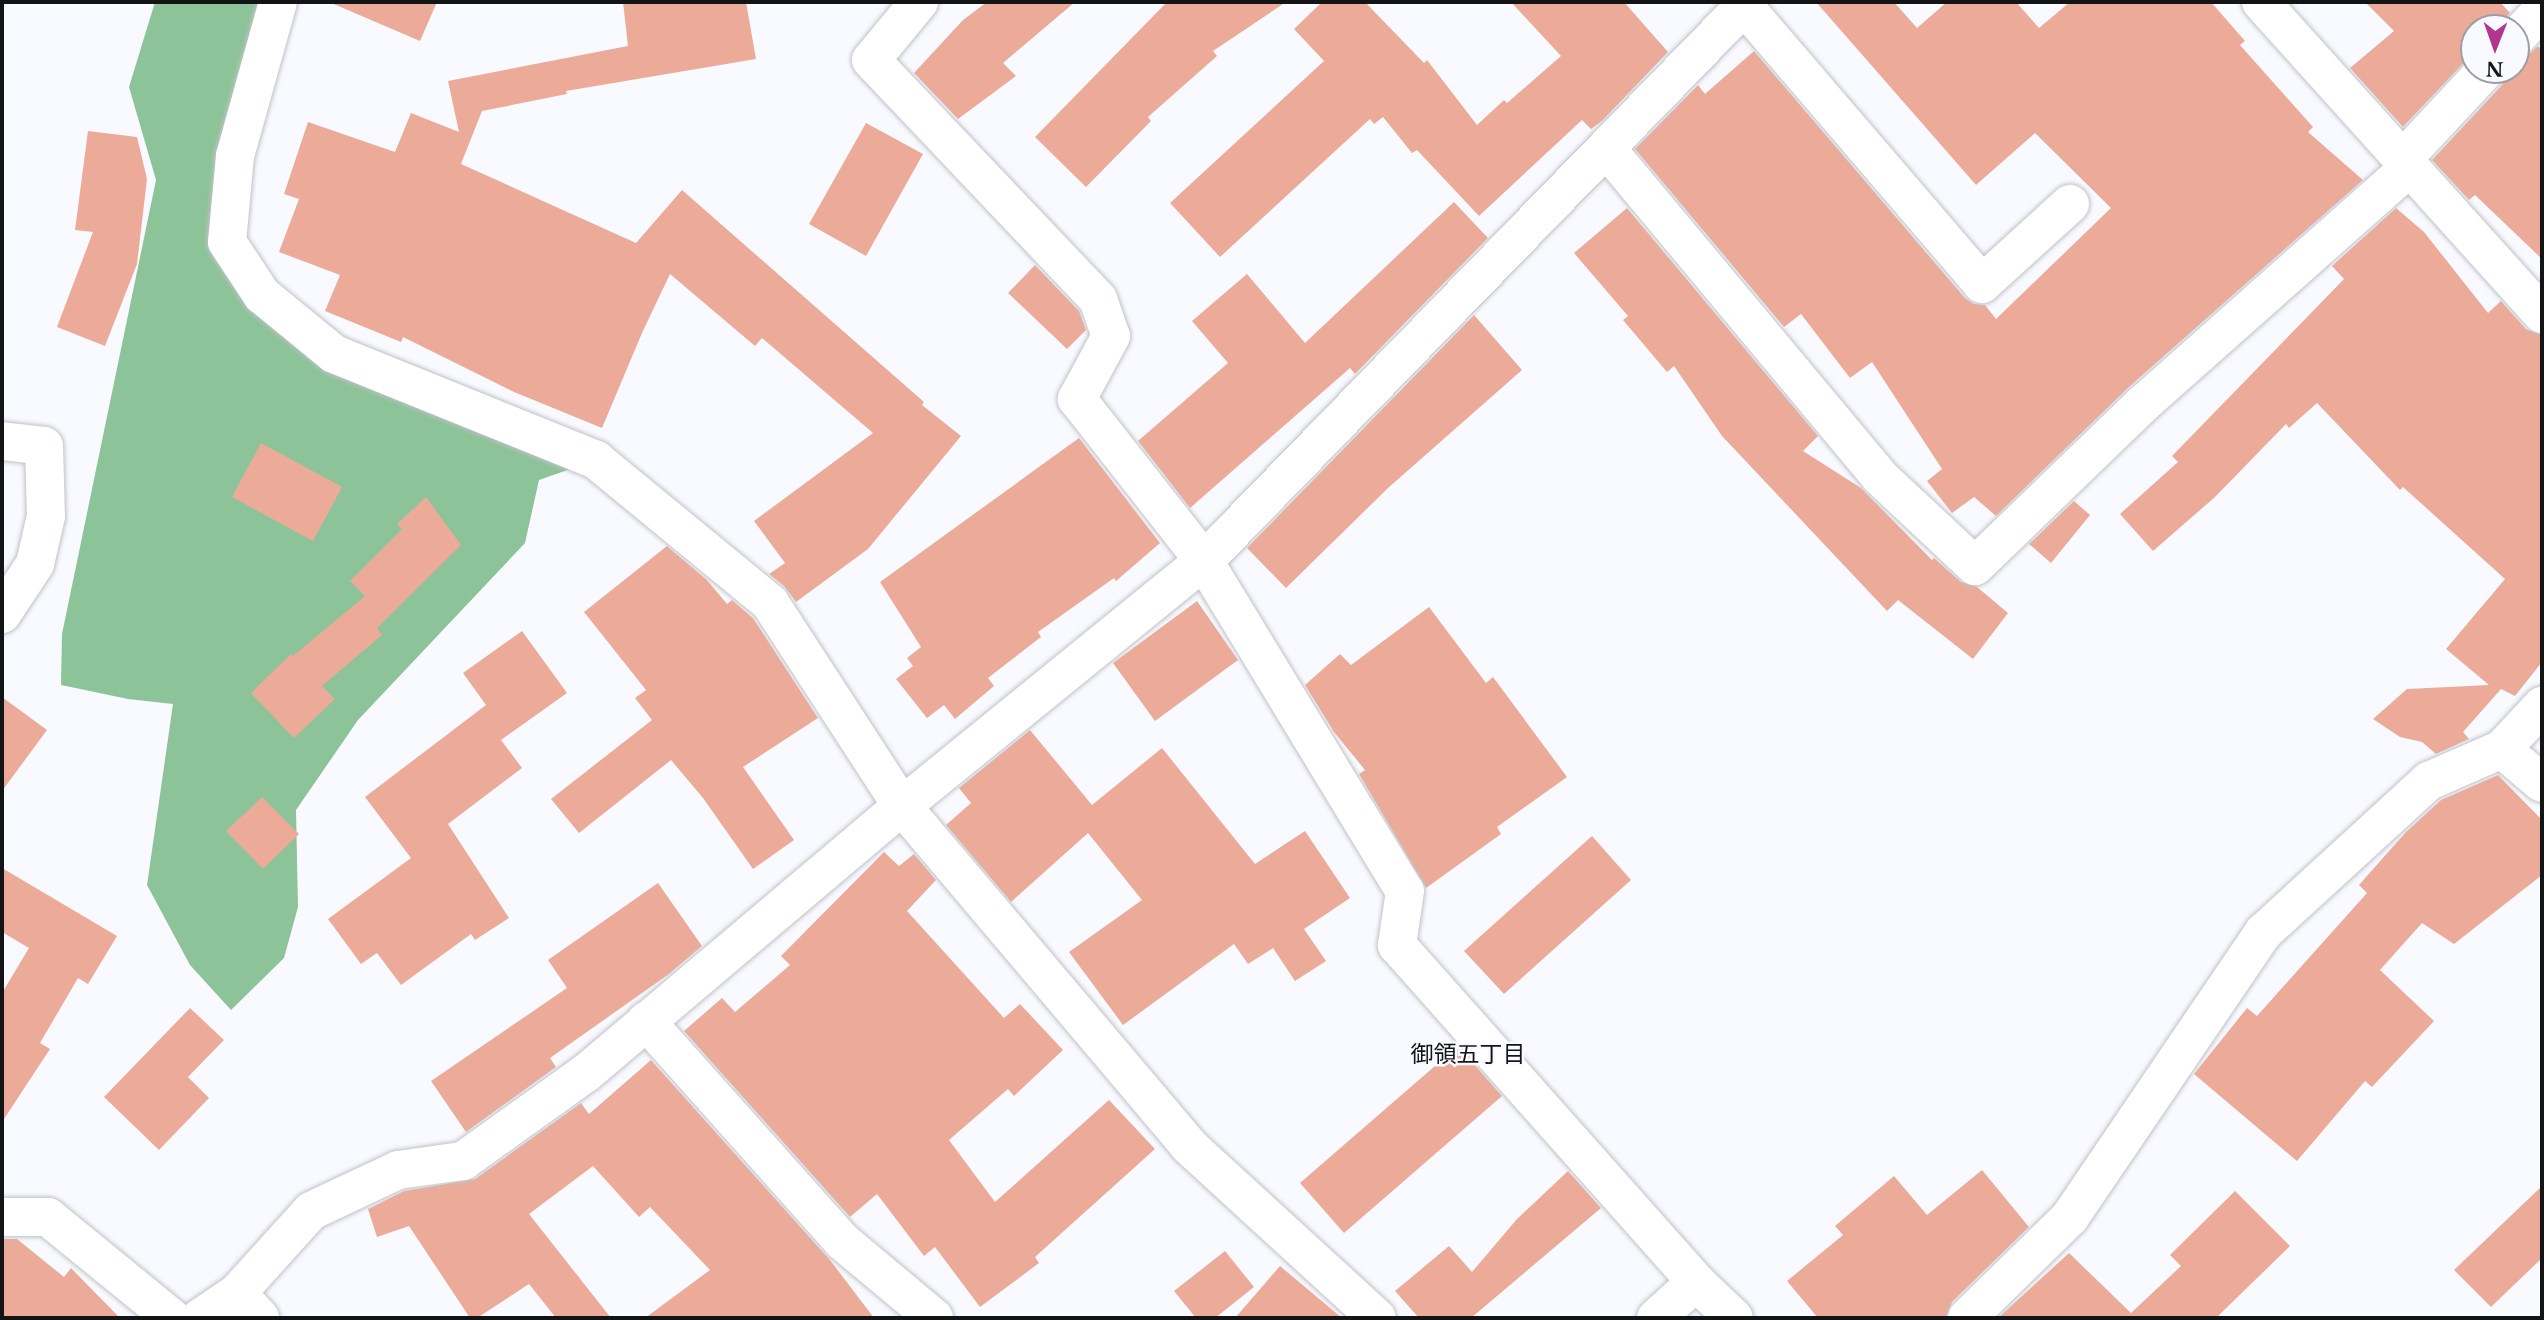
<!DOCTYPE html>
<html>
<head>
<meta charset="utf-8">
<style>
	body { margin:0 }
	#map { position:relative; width:2544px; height:1320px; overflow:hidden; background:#f8faff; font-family:"Libre Baskerville","Noto Sans JP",serif }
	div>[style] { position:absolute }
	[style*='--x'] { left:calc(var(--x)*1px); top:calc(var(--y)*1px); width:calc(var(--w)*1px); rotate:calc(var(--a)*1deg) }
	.forest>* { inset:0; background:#8dc399 }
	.building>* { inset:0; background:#ecab99 }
	.roads { filter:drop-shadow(0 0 2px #c0c2c6) drop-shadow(0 0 2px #c0c2c6) }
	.minor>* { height:38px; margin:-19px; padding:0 19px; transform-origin:19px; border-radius:19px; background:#fff }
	span { translate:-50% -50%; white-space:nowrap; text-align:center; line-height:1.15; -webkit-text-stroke:5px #f8faff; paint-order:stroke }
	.neighbourhood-label { font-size:23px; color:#131415 }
	.frame { position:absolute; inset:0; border:4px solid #131415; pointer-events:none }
	.north { position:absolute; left:2460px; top:14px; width:70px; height:70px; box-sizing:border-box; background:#f8faff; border:2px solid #9c9ea1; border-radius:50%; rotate:181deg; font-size:19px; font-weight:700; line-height:28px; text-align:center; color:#131415 }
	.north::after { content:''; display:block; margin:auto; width:24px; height:32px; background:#b0378d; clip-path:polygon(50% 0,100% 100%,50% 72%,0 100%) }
</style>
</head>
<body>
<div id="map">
	<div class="forest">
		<i style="clip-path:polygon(155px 2px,278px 2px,227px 242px,334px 354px,596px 460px,539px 480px,525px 543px,358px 720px,296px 810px,298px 907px,284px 958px,231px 1010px,190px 965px,147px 885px,173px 704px,128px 699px,61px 685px,62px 634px,156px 180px,129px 87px)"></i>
	</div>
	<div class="building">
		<i style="clip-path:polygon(329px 2px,437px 2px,420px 41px)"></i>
		<i style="clip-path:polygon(623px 2px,746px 2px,756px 59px,566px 91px,567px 94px,482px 111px,461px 164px,636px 243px,682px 190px,924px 402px,922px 405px,961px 436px,868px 549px,796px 602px,784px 586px,769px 574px,785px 563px,754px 521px,873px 433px,762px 338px,755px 346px,670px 274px,642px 333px,602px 428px,514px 392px,403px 337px,401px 342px,325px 311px,340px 275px,279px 252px,299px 199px,284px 194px,308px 122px,395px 152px,411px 113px,459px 132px,448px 81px,628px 46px)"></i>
		<i style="clip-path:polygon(987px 2px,1075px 2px,1003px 63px,1016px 76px,958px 119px,914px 73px,963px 20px)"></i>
		<i style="clip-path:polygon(1167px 2px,1286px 2px,1213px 51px,1217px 56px,1148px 117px,1151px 121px,1086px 187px,1035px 137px)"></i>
		<i style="clip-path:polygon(1322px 2px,1365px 2px,1424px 63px,1427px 60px,1477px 125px,1504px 100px,1507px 103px,1561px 56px,1511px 2px,1624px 2px,1668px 52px,1602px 121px,1591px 129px,1582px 120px,1479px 216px,1417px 150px,1412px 153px,1383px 117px,1374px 124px,1370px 119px,1220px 257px,1170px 203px,1324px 61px,1294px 29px)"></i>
		<i style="clip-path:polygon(1816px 2px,1894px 2px,1917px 28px,1947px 2px,2016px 2px,2039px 28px,2070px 2px,2211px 2px,2245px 41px,2240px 45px,2313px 127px,2308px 132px,2363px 180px,2129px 387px,1996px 516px,1974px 497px,1952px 513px,1927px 481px,1942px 469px,1872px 362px,1850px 378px,1801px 314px,1784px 327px,1635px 149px,1698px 85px,1705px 94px,1754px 51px,1965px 298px,1974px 304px,1985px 305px,1996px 319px,2111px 208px,2035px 133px,1976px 185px)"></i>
		<i style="clip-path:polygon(2365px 2px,2500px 2px,2510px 13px,2497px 28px,2474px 28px,2474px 52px,2403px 127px,2350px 68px,2394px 31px)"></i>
		<i style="clip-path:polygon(2538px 46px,2542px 51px,2542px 259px,2475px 195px,2469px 200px,2432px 160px,2502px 85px,2507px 70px,2516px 70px,2516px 59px,2523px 59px)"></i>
		<i style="clip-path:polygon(866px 123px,923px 154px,866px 256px,809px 224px)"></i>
		<i style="clip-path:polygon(88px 131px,137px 137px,147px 179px,137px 264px,105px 346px,57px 327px,93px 232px,75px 230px)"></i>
		<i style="clip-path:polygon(1454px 202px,1488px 238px,1355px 374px,1350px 368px,1190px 508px,1138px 441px,1228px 363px,1192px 321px,1247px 274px,1305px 343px)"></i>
		<i style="clip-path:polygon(1627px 208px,1818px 436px,1803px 451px,1861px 488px,1932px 560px,1934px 558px,1961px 582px,1977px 587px,2008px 613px,1973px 659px,1898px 600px,1887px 611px,1722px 436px,1674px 366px,1667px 372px,1623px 320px,1628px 316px,1574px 253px)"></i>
		<i style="clip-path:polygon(2396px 208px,2424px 232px,2488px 313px,2501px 301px,2526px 329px,2542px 335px,2542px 662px,2515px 696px,2501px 689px,2463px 732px,2469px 739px,2436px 754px,2422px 742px,2400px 737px,2373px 719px,2407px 689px,2489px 685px,2446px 649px,2505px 579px,2403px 487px,2400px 490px,2317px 403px,2289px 428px,2286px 424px,2215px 497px,2153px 551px,2120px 514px,2178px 462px,2172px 456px,2344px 279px,2332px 266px)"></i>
		<i style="clip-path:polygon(1035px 265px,1079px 311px,1086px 330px,1067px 349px,1008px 293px)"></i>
		<i style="clip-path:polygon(1474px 315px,1522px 370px,1388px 488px,1286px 588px,1247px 548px)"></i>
		<i style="clip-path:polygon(1079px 438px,1160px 543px,1116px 581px,1114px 578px,1038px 632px,1041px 637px,988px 678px,994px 686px,955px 719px,944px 705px,927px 718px,896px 679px,913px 666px,907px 658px,921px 647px,880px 582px)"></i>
		<i style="clip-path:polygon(261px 443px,342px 487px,313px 541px,232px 497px)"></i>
		<i style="clip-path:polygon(426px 497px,461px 545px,377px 628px,382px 635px,322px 686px,335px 699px,294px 738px,251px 693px,291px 654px,293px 656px,365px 596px,350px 581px,402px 529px,397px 524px)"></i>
		<i style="clip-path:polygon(2074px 501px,2090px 515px,2051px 563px,2029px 544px)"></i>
		<i style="clip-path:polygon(667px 546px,707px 580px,727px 604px,732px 600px,753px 618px,818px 718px,743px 767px,794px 840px,753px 869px,703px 798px,671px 760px,579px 833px,551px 799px,652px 720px,635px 698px,646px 690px,584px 612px)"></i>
		<i style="clip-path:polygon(1197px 601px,1238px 660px,1155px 721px,1113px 663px)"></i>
		<i style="clip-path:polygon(1429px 607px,1486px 683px,1493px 677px,1567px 777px,1497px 827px,1501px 834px,1426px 888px,1359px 774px,1365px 770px,1334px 732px,1305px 685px,1340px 654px,1351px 665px)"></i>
		<i style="clip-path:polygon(522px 631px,567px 693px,501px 740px,522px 768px,448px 824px,509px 918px,475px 940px,471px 934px,401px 985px,377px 953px,361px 964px,328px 919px,411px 858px,365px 797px,486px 705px,463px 673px)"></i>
		<i style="clip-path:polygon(2px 697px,47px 730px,2px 791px)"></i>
		<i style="clip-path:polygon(1030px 730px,1092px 805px,1162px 748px,1255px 864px,1305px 831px,1350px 898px,1304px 929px,1326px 961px,1295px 981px,1273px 948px,1248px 964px,1234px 944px,1123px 1025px,1069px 952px,1142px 900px,1088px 833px,1011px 902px,946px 825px,971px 803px,959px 788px)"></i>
		<i style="clip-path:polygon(2498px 775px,2542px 820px,2542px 875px,2454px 944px,2422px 923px,2380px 970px,2434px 1021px,2372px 1087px,2365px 1081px,2297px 1161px,2194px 1074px,2247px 1008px,2257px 1016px,2367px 893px,2359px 885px,2406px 832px,2441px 800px)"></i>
		<i style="clip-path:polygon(262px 797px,299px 834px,263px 869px,226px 831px)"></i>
		<i style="clip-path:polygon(1592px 836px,1631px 880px,1504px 994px,1464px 951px)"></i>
		<i style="clip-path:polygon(884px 852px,899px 866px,914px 854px,936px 880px,907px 911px,1004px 1018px,1020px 1004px,1063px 1050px,1014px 1096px,1008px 1089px,949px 1140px,995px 1202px,1109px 1100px,1155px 1149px,1035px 1257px,1039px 1263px,980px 1307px,935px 1247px,924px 1256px,877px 1194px,850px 1217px,684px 1031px,722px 998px,735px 1012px,790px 965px,781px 956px)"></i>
		<i style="clip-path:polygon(2px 868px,117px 936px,88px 984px,78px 978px,40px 1043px,50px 1049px,2px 1122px,2px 993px,29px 948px,2px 932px)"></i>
		<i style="clip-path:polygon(658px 883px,702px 946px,669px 974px,550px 1058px,556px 1067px,466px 1132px,431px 1081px,567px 988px,548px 960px)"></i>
		<i style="clip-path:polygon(190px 1008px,224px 1040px,188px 1077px,209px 1098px,159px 1150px,104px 1097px)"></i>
		<i style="clip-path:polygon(1458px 1046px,1502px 1096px,1344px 1233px,1300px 1183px)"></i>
		<i style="clip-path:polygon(651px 1060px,830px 1260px,874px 1318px,645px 1318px,710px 1270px,650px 1207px,639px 1217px,593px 1166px,529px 1214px,611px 1318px,556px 1318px,529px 1284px,477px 1318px,470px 1318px,409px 1226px,377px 1237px,368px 1209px,404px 1191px,475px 1179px,581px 1103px,589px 1114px)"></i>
		<i style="clip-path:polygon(1982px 1170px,2029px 1227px,1952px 1302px,1946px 1318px,1818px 1318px,1787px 1281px,1843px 1235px,1835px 1226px,1894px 1176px,1927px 1215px)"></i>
		<i style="clip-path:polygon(1568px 1171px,1601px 1208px,1471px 1318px,1419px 1318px,1395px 1291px,1449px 1246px,1472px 1272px,1517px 1219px)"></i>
		<i style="clip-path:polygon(2542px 1186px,2542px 1258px,2491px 1307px,2454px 1270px)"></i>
		<i style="clip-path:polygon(2235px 1191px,2290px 1246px,2216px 1318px,1998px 1318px,2069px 1253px,2131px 1313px,2181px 1266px,2170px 1255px)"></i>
		<i style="clip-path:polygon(2px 1239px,17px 1239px,64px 1277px,71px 1268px,120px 1318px,2px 1318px)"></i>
		<i style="clip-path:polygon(1225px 1251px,1254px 1287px,1215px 1318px,1196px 1318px,1174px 1291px)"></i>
		<i style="clip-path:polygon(1280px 1266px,1342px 1318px,1235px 1318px)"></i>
	</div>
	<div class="roads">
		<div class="minor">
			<i style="--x:278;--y:2;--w:160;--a:105.6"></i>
			<i style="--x:235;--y:156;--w:86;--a:95.3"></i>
			<i style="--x:227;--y:242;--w:64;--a:56.6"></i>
			<i style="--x:262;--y:295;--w:93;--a:39.3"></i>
			<i style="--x:334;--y:354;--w:283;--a:22"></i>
			<i style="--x:596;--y:460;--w:225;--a:39.4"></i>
			<i style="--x:770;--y:603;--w:242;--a:57"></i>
			<i style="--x:902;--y:806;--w:444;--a:49.8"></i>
			<i style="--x:1188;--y:1145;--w:256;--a:42.5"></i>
			<i style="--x:919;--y:2;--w:75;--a:129.6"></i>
			<i style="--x:871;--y:60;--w:330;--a:46.5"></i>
			<i style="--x:1098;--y:299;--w:39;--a:71"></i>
			<i style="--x:1111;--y:336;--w:72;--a:118.4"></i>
			<i style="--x:1077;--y:399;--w:206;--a:51.9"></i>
			<i style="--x:1204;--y:561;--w:386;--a:58.7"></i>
			<i style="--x:1405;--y:891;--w:55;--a:98.4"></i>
			<i style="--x:1397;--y:945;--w:451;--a:48.4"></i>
			<i style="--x:1696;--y:1282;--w:52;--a:43.5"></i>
			<i style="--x:2261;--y:2;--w:420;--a:48"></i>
			<i style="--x:1744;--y:6;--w:366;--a:49.4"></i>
			<i style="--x:1982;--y:284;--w:119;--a:-42.3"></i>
			<i style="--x:2516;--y:38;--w:38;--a:-47"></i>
			<i style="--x:1606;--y:148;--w:428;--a:50.2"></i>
			<i style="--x:1880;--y:477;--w:130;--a:43.1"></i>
			<i style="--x:1975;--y:566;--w:235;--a:-44"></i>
			<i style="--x:2144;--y:403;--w:356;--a:-41.6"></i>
			<i style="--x:2403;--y:159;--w:122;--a:-47"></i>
			<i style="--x:2;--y:441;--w:42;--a:6.8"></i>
			<i style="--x:44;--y:446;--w:70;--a:88.4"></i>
			<i style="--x:46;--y:516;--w:49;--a:102.9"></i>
			<i style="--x:35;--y:564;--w:60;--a:123.4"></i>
			<i style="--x:2502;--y:749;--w:52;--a:40.4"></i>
			<i style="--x:646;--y:1021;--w:295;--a:48.3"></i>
			<i style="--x:842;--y:1241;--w:120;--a:39.9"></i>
			<i style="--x:2;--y:1217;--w:46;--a:0"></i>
			<i style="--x:48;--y:1217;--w:160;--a:39.2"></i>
			<i style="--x:237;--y:1293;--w:34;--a:47"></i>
			<i style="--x:200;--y:1318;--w:45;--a:-34"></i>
			<i style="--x:237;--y:1293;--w:110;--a:-47.9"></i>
			<i style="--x:311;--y:1211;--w:96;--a:-25.2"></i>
			<i style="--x:398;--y:1170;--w:66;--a:-7.9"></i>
			<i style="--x:463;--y:1161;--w:151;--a:-35.6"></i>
			<i style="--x:586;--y:1073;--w:414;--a:-40.2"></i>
			<i style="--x:902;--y:806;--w:389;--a:-39.1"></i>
			<i style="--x:1204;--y:561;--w:780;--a:-45.78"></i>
			<i style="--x:1656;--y:1318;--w:54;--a:-42"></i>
			<i style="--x:1967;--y:1318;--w:144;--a:-44.4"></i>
			<i style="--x:2070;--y:1217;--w:345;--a:-55.8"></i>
			<i style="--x:2264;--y:932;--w:224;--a:-42.5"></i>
			<i style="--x:2429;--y:781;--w:80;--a:-23.7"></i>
			<i style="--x:2502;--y:749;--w:59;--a:-47.1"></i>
		</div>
	</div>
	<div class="neighbourhood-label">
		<span style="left:1468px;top:1054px">御領五丁目</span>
	</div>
	<div class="frame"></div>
	<div class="north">N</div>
</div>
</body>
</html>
